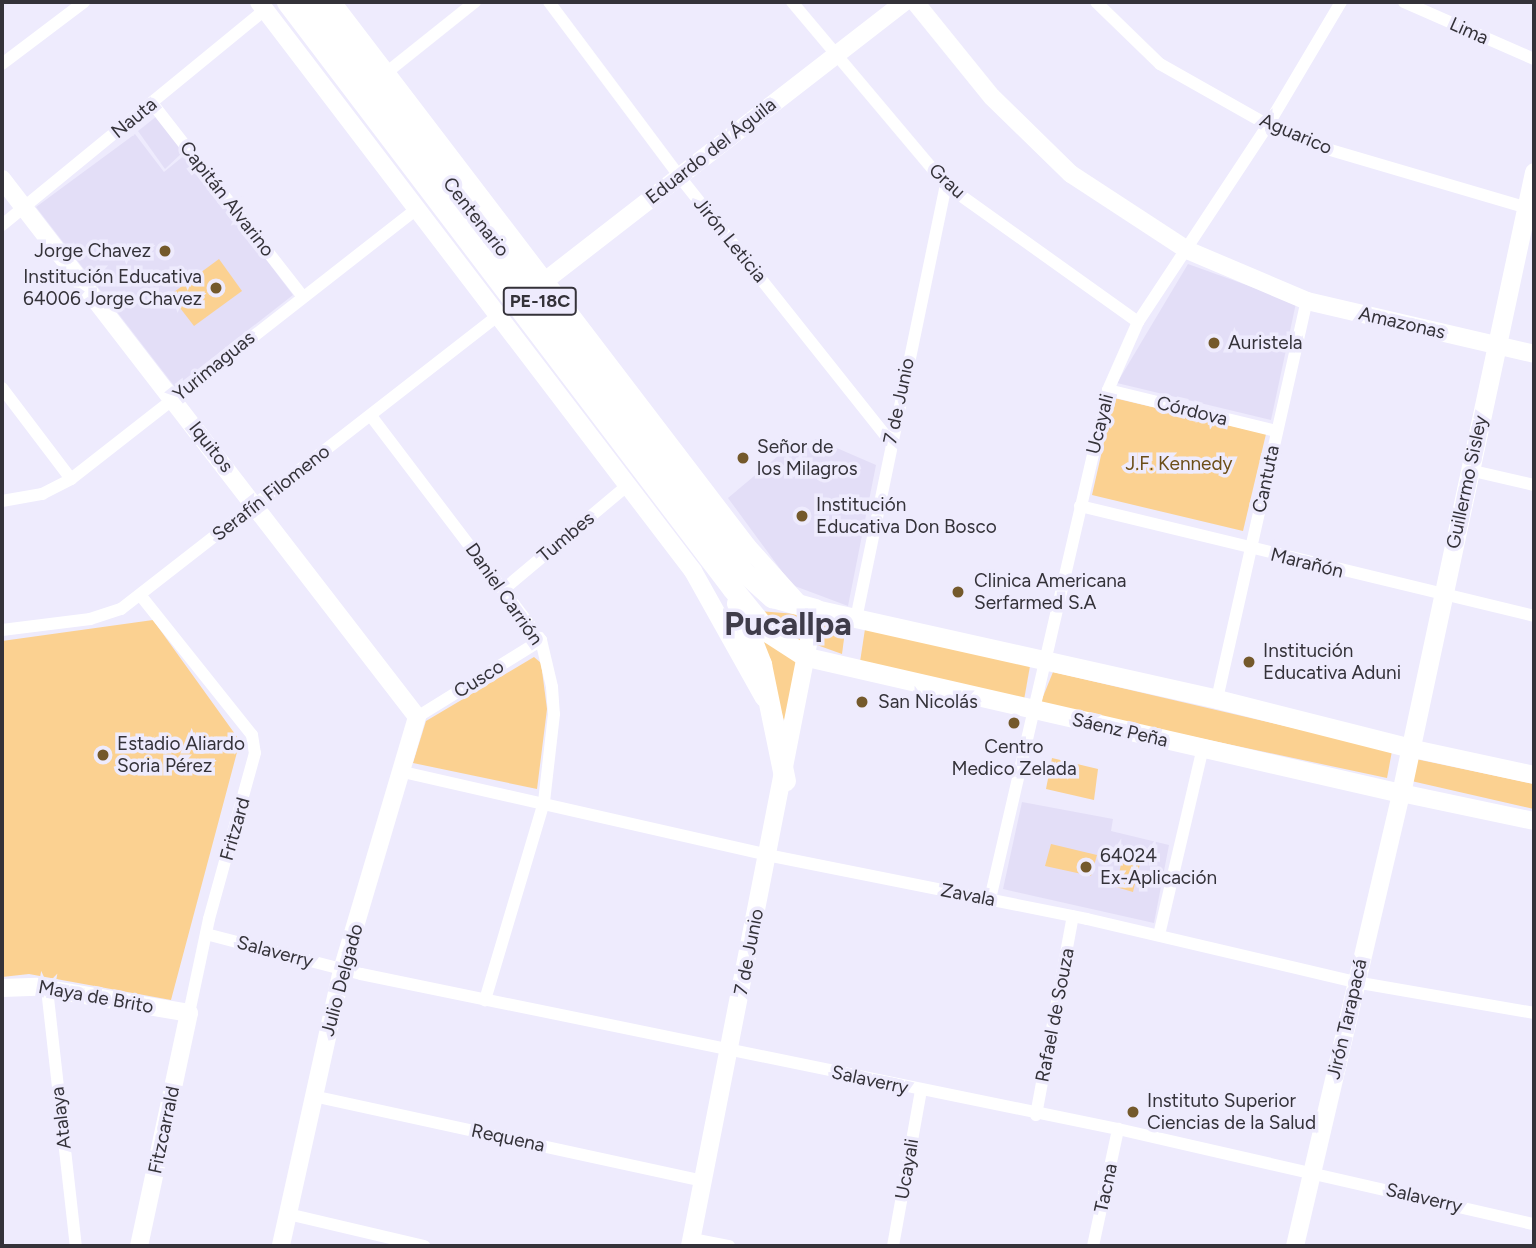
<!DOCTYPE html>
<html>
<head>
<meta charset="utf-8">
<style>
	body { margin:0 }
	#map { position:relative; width:1536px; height:1248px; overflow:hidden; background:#eeebfd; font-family:Figtree,sans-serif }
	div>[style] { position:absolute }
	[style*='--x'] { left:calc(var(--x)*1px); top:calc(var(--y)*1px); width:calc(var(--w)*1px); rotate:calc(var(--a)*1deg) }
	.built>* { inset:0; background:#e3def7 }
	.green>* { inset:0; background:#fbd191 }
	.street>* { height:12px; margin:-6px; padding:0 6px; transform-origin:6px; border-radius:6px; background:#fff }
	.secondary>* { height:18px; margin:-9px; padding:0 9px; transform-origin:9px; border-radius:9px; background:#fff }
	.primary>* { height:19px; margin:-9.5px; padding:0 9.5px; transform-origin:9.5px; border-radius:9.5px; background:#fff }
	.highway>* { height:21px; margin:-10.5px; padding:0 10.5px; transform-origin:10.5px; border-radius:10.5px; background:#fff }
	.dots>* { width:19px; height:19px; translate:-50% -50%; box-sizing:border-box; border:4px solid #eeebfd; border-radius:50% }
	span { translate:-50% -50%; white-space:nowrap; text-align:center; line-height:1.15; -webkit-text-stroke:7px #eeebfd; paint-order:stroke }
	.shield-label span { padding:2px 5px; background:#eeebfd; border:2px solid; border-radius:5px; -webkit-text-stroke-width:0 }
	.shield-label { font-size:18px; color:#343239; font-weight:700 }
	.street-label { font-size:19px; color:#343239 }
	.poi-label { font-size:19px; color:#343239 }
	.right { translate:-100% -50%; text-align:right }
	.left { translate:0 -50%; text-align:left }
	.park-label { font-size:19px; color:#6c4e18 }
	.town-label { font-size:33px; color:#3f3c4a; font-weight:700 }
	.frame { position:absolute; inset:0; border:4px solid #343239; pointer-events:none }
</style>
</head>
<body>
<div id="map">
	<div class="built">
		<i style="clip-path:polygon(157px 116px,183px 152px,165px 169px,138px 131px)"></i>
		<i style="clip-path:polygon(135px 134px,164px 172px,186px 154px,293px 295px,175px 387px,36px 207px)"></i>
		<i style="clip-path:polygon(1188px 264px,1296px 303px,1271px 420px,1117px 383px)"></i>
		<i style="clip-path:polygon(816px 439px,876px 465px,848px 606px,792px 585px,728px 498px,784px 451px,787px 455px)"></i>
		<i style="clip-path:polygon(1022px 802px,1113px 819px,1111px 831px,1169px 845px,1154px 923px,1003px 889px)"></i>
	</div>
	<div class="green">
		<i style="clip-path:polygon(219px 259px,242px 291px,194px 326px,170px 295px)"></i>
		<i style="clip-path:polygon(1114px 398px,1266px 434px,1243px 531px,1092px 495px)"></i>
		<i style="clip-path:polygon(759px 611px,808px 615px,803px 648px)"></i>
		<i style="clip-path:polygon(821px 618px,846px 624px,842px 654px,817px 645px)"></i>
		<i style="clip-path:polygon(153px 620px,240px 741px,171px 1000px,29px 974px,2px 977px,2px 641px)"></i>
		<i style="clip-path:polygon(865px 629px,1030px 666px,1024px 700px,860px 662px)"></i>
		<i style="clip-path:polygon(757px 633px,799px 658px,785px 724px)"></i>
		<i style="clip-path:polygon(534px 657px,541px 663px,547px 709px,537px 789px,413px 763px,426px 721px)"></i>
		<i style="clip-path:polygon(1053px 672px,1392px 751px,1387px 778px,1040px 704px)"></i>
		<i style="clip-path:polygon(1052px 758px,1098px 769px,1094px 800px,1046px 789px)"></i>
		<i style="clip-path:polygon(1411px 758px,1534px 784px,1534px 809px,1407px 780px)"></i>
		<i style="clip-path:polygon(1051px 844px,1097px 855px,1091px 876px,1045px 866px)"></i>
		<i style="clip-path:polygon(1123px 855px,1141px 860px,1133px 892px,1116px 887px)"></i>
	</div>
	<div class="street">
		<i style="--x:549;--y:2;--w:217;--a:53.2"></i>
		<i style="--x:679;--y:176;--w:339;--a:51.5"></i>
		<i style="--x:792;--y:2;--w:239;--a:49.9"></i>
		<i style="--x:946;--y:185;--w:236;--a:35.5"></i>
		<i style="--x:1096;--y:2;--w:89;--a:44.1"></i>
		<i style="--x:1160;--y:64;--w:124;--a:29.5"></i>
		<i style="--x:1268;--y:125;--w:64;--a:22.1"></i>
		<i style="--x:1327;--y:149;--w:209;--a:16.4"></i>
		<i style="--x:1404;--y:2;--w:142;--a:23.7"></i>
		<i style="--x:2;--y:64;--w:103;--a:-37.1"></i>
		<i style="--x:386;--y:73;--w:114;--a:-38.6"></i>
		<i style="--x:152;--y:103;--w:244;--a:52.1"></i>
		<i style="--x:2;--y:225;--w:340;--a:-39.3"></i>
		<i style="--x:2;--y:388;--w:114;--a:52.8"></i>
		<i style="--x:1108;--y:390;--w:173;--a:13.7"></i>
		<i style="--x:371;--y:416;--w:281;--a:52.8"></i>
		<i style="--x:541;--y:640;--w:48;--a:76.8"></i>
		<i style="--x:552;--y:687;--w:27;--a:86"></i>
		<i style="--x:554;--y:714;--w:89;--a:96.5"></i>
		<i style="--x:544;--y:802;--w:207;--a:106.6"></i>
		<i style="--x:1469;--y:470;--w:67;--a:13"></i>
		<i style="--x:2;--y:501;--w:41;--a:-9.9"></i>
		<i style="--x:42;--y:494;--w:33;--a:-27"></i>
		<i style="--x:71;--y:479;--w:439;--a:-38"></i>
		<i style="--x:1080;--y:506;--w:467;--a:13.6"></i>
		<i style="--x:504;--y:589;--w:162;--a:-40"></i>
		<i style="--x:141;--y:596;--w:178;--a:51.4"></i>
		<i style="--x:252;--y:735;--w:18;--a:81"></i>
		<i style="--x:255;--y:753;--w:172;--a:105.5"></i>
		<i style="--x:209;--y:919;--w:96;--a:102"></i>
		<i style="--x:856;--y:619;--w:443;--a:-78.3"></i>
		<i style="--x:2;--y:630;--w:89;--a:-7.1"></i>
		<i style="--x:90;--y:619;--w:33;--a:-18"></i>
		<i style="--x:121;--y:609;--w:477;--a:-37.9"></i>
		<i style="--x:1217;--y:699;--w:408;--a:-77.3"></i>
		<i style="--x:417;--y:717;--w:146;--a:-31.8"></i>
		<i style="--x:403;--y:772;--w:373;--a:12.8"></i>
		<i style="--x:767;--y:855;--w:326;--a:11.3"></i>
		<i style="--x:1087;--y:919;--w:275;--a:13.2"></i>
		<i style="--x:1355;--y:982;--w:182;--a:9.8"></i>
		<i style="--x:990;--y:899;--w:522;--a:-76.95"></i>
		<i style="--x:1108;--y:390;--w:74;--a:-66.2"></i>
		<i style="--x:1138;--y:322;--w:236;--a:-56.6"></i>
		<i style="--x:1268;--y:125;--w:143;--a:-59.3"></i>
		<i style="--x:206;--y:934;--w:160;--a:14.5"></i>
		<i style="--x:361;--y:974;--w:773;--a:11.57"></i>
		<i style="--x:1118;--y:1129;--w:427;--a:12.9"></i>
		<i style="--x:1159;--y:935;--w:192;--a:-76.8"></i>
		<i style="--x:47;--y:989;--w:259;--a:83.6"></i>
		<i style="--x:313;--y:1096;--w:400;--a:12.3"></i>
		<i style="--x:1036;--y:1115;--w:202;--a:-79.5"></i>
		<i style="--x:288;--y:1214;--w:140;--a:13.2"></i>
		<i style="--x:692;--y:1239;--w:38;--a:11"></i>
		<i style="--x:893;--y:1246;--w:158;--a:-79.8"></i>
		<i style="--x:1093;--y:1246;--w:120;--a:-77.9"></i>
	</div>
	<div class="secondary">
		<i style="--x:259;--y:2;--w:716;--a:52.67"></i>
		<i style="--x:693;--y:571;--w:145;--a:60.8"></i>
		<i style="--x:332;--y:2;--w:684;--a:52.66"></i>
		<i style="--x:747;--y:546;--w:78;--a:48.1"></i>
		<i style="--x:915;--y:2;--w:122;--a:51"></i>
		<i style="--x:992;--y:97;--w:110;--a:44.3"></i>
		<i style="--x:1071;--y:174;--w:139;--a:33.2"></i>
		<i style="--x:1187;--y:250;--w:130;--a:23"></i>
		<i style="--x:1307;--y:301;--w:233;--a:13.1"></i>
		<i style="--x:2;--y:179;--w:679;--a:52.35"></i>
		<i style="--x:417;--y:717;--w:264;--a:106.5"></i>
		<i style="--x:342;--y:970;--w:283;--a:102.5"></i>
		<i style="--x:537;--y:287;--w:465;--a:-37.8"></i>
		<i style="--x:1414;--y:749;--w:123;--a:12.2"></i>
		<i style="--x:2;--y:988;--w:35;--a:-2"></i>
		<i style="--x:37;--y:987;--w:154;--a:9.7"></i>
		<i style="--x:189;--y:1013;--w:238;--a:102.1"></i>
		<i style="--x:690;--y:1246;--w:649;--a:-78.9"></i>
		<i style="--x:1295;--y:1246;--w:465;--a:-76.8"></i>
		<i style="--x:1401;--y:793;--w:136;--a:11.9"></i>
	</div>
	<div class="primary">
		<i style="--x:815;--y:609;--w:412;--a:12.6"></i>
		<i style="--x:1217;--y:699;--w:203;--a:14.2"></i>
		<i style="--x:807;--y:657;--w:609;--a:12.9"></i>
		<i style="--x:1401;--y:793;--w:635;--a:-77.91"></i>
	</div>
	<div class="highway">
		<i style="--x:287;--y:2;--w:736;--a:52.79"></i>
		<i style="--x:732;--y:588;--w:57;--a:50.7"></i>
		<i style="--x:768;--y:632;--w:46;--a:32.7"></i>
		<i style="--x:310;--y:2;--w:716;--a:52.71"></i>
		<i style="--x:744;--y:572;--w:38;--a:42"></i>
		<i style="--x:772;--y:597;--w:45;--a:15.6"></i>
		<i style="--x:737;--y:603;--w:66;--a:68.5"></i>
		<i style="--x:761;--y:664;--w:119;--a:78.4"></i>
	</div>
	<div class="dots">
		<i style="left:165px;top:251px;background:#74592b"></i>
		<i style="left:216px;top:288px;background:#74592b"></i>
		<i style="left:1214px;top:343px;background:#74592b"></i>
		<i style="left:743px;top:458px;background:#74592b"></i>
		<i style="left:802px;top:516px;background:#74592b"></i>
		<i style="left:958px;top:592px;background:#74592b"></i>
		<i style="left:1249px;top:662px;background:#74592b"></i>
		<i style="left:862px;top:702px;background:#74592b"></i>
		<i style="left:1014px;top:723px;background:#74592b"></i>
		<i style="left:103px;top:755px;background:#74592b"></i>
		<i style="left:1086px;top:867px;background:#74592b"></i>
		<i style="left:1133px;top:1112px;background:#74592b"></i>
	</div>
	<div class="shield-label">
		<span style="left:540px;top:301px">PE-18C</span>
	</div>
	<div class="street-label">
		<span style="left:1469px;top:31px;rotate:24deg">Lima</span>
		<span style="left:134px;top:118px;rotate:-39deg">Nauta</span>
		<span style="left:1296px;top:134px;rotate:23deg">Aguarico</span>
		<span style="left:711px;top:151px;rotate:-38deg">Eduardo del Águila</span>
		<span style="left:947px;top:181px;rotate:43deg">Grau</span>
		<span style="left:227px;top:199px;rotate:52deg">Capitán Alvarino</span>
		<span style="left:476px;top:217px;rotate:52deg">Centenario</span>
		<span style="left:730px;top:240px;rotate:51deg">Jirón Leticia</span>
		<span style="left:1402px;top:323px;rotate:13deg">Amazonas</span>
		<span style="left:214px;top:366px;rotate:-39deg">Yurimaguas</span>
		<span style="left:899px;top:401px;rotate:-78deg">7 de Junio</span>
		<span style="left:1192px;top:411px;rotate:14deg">Córdova</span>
		<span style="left:1100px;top:424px;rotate:-76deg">Ucayali</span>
		<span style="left:211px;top:447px;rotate:52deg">Iquitos</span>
		<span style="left:1266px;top:479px;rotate:-78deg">Cantuta</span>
		<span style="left:1467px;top:482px;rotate:-78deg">Guillermo Sisley</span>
		<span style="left:271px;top:493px;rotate:-38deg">Serafín Filomeno</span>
		<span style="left:566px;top:537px;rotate:-40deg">Tumbes</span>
		<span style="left:1307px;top:563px;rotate:14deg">Marañón</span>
		<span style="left:504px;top:594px;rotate:55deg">Daniel Carrión</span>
		<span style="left:479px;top:679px;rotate:-32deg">Cusco</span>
		<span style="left:1120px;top:730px;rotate:13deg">Sáenz Peña</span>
		<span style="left:235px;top:829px;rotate:-74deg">Fritzard</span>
		<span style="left:968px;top:895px;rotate:11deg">Zavala</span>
		<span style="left:275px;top:952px;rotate:15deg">Salaverry</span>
		<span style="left:749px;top:952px;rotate:-79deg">7 de Junio</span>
		<span style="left:342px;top:980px;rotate:-75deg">Julio Delgado</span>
		<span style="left:96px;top:997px;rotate:10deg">Maya de Brito</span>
		<span style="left:1055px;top:1015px;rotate:-79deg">Rafael de Souza</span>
		<span style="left:1347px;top:1019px;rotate:-77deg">Jirón Tarapacá</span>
		<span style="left:870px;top:1080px;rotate:12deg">Salaverry</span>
		<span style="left:61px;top:1118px;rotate:-97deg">Atalaya</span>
		<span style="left:164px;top:1130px;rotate:-78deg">Fitzcarrald</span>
		<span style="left:508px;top:1138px;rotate:12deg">Requena</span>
		<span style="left:907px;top:1169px;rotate:-80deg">Ucayali</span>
		<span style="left:1106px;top:1188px;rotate:-78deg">Tacna</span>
		<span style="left:1424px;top:1198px;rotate:13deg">Salaverry</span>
	</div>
	<div class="poi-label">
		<span class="right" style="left:151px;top:251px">Jorge Chavez</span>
		<span class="right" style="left:202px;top:288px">Institución Educativa<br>64006 Jorge Chavez</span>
		<span class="left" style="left:1228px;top:343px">Auristela</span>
		<span class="left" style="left:757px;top:458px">Señor de<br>los Milagros</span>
		<span class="left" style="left:816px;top:516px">Institución<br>Educativa Don Bosco</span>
		<span class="left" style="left:974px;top:592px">Clinica Americana<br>Serfarmed S.A</span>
		<span class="left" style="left:1263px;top:662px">Institución<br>Educativa Aduni</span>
		<span class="left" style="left:878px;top:702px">San Nicolás</span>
		<span class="left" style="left:117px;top:755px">Estadio Aliardo<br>Soria Pérez</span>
		<span style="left:1014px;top:758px">Centro<br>Medico Zelada</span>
		<span class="left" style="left:1100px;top:867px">64024<br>Ex-Aplicación</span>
		<span class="left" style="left:1147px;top:1112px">Instituto Superior<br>Ciencias de la Salud</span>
	</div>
	<div class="park-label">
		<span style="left:1179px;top:464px">J.F. Kennedy</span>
	</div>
	<div class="town-label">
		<span style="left:788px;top:624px">Pucallpa</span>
	</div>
	<div class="frame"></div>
</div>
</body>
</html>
